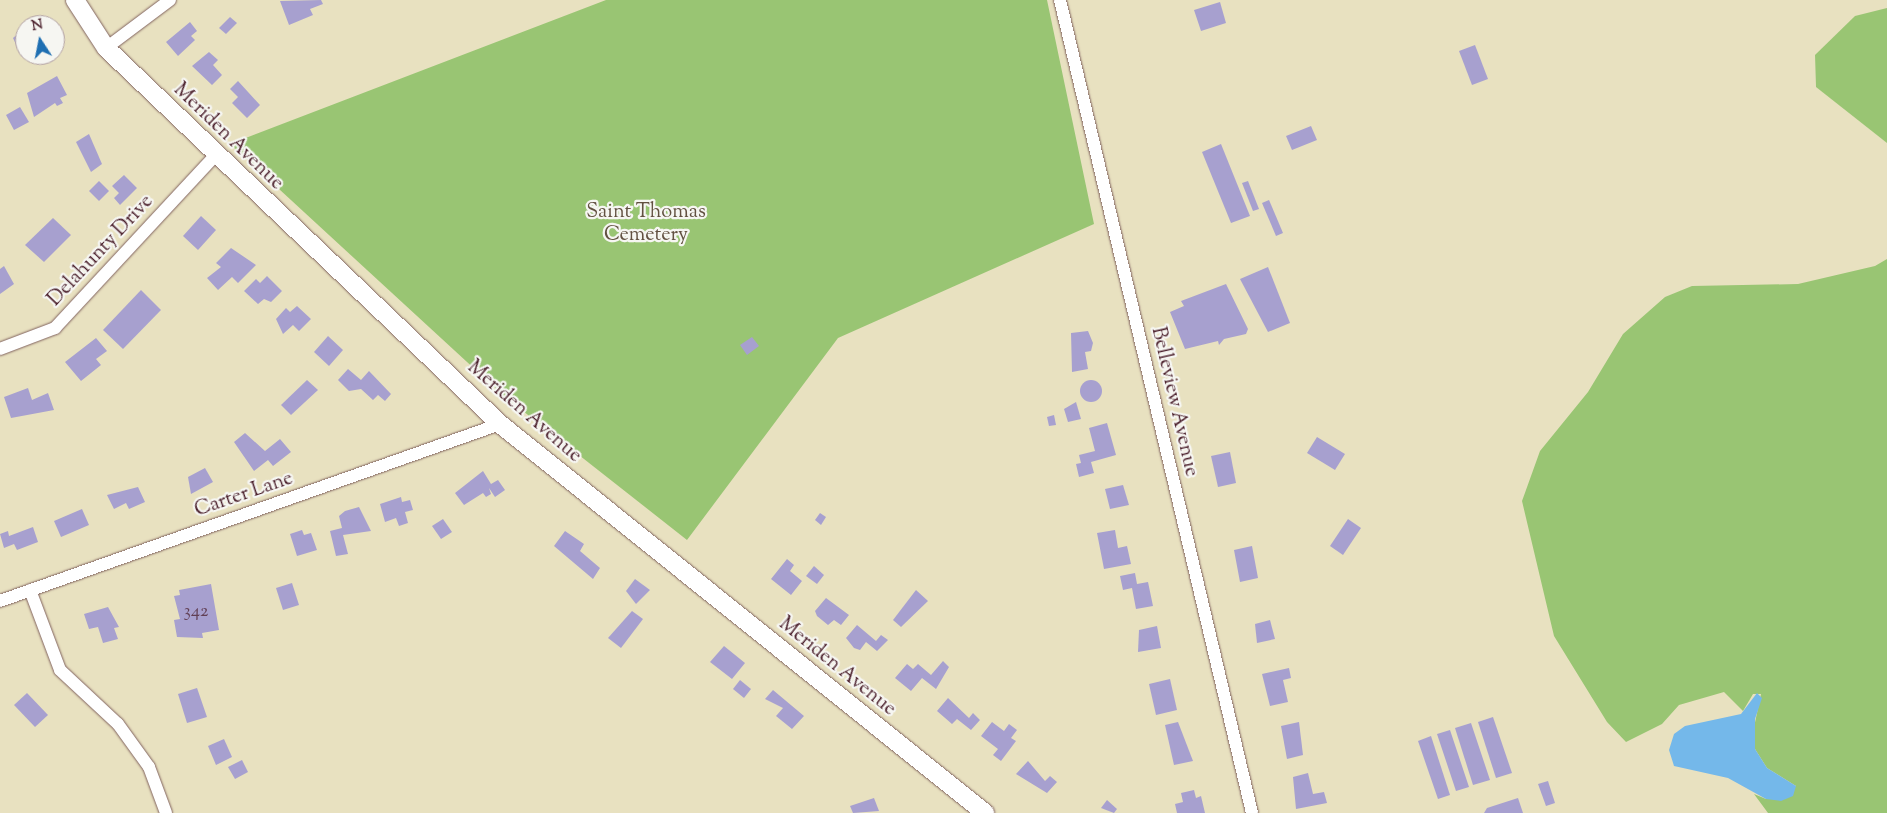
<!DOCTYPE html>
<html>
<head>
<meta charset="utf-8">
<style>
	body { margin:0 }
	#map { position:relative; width:1887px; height:813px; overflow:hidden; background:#e8e1c0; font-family:"Sorts Mill Goudy",serif }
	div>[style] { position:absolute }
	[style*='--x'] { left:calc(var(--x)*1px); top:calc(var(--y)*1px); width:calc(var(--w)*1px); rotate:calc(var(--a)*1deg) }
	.green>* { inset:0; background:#99c573 }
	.water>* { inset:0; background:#74b8ea }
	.building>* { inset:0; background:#a7a0cf }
	.round { border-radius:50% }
	.roads { filter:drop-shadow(0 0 1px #81635f) drop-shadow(0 0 1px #81635f) }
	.minor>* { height:12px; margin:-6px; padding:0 6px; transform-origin:6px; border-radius:6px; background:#fff }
	.secondary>* { height:18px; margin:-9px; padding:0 9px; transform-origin:9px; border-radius:9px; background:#fff }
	span { translate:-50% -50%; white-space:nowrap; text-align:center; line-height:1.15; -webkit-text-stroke:4.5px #f6f6f2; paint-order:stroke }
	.number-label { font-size:18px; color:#613f54 }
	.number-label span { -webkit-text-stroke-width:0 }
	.street-label { font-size:20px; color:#4a1f2b }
	.park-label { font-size:20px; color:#625141 }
	.north { position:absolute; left:15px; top:15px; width:50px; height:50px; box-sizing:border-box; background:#f6f6f2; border:1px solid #b1a0a2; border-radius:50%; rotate:349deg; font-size:14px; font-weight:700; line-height:20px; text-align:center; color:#4a1f2b }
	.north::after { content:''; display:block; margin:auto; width:18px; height:22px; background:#1f6fb2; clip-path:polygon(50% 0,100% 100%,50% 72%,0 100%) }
</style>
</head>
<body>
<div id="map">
	<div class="green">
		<i style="clip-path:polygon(606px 0,1047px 0,1094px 224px,838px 338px,687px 540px,504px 396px,230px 144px)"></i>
		<i style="clip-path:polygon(1887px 8px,1887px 143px,1816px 87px,1815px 55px,1855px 16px)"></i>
		<i style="clip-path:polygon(1887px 259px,1887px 813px,1768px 813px,1754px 794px,1766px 799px,1796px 786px,1767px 768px,1755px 749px,1753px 732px,1761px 694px,1753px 694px,1743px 711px,1724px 692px,1679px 705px,1662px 724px,1626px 742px,1607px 722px,1554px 636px,1522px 501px,1540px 451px,1588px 392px,1623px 334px,1665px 297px,1692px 286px,1798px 284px,1875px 266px)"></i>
	</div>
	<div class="water">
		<i style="clip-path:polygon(1757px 693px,1762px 698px,1755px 719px,1755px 749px,1767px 768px,1796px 786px,1793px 796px,1781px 801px,1766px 799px,1728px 778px,1674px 766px,1669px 750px,1674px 734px,1685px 726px,1741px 714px)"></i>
	</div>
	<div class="building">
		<i style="clip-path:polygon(321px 0,323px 4px,310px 9px,313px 15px,289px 25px,280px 1px)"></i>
		<i style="clip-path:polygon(1220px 2px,1226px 23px,1201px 31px,1194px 10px)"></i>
		<i style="clip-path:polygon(230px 17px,237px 23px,226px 34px,219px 28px)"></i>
		<i style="clip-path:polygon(190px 22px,197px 31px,191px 36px,195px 40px,178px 56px,166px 42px)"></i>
		<i style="clip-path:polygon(25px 28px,25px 56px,22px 57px,13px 38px)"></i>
		<i style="clip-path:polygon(1475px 45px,1488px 79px,1472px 85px,1459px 51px)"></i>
		<i style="clip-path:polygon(209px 52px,218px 60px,213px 65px,222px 75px,212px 85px,192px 66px)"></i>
		<i style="clip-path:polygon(57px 76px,67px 95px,60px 98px,63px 103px,57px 106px,55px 103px,34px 117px,27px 93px)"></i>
		<i style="clip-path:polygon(238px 81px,260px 105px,247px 118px,232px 103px,238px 97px,230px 89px)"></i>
		<i style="clip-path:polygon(20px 107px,29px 122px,14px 130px,6px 115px)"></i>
		<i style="clip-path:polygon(1311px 126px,1317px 140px,1292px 150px,1286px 136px)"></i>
		<i style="clip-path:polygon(89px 134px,102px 164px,91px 172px,76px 142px)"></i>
		<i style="clip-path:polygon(1221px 144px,1250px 216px,1231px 223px,1202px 152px)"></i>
		<i style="clip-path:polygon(124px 175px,137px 188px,120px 205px,114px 198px,119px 193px,112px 186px)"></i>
		<i style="clip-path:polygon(99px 181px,109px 191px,99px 201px,89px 191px)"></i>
		<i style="clip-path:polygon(1248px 181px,1259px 209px,1253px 211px,1242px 183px)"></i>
		<i style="clip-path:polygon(1269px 200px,1283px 233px,1276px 236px,1262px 203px)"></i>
		<i style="clip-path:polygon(201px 216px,216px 230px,198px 250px,183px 236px)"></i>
		<i style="clip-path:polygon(53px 218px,71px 235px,44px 262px,25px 245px)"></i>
		<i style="clip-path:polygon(231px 248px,256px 265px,238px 283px,232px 277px,218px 290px,207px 278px,221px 267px,216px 263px)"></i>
		<i style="clip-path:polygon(4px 266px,14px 284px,0 294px,0 269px)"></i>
		<i style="clip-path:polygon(1268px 267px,1290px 323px,1268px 332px,1240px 279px)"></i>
		<i style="clip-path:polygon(267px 276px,282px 291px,271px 302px,264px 299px,258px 304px,244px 291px,256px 279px,260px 283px)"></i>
		<i style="clip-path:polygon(1226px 284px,1248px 329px,1246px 334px,1224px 339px,1219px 345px,1218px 341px,1185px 349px,1170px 312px,1184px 306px,1181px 301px)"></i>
		<i style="clip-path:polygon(141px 290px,161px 310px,123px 349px,103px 330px)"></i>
		<i style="clip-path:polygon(297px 306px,311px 319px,299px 331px,293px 325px,283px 334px,276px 319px,286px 308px,290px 312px)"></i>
		<i style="clip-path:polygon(1088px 331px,1093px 343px,1091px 351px,1085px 352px,1088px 369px,1072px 372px,1071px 333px)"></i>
		<i style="clip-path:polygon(328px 336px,343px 350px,329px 366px,314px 352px)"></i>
		<i style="clip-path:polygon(752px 337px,759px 346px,747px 355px,740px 345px)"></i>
		<i style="clip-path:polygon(96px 338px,107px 351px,96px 359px,101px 365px,81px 381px,65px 362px)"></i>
		<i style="clip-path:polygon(348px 369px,361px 380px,369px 371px,391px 394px,385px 401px,378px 395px,373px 400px,361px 389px,349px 391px,338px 380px)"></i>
		<i class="round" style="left:1080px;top:380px;width:22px;height:22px"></i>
		<i style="clip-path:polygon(307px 380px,318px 390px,291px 415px,281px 405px)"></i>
		<i style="clip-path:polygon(28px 388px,32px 400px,48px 393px,54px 410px,11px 418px,4px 397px)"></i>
		<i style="clip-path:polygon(1076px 402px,1081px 419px,1068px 422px,1064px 409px)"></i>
		<i style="clip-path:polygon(1054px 415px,1056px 425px,1049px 426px,1047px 417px)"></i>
		<i style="clip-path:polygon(1107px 423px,1116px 455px,1091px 462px,1094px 473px,1079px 477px,1076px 464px,1081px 463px,1079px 455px,1095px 451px,1089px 428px)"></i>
		<i style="clip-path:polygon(245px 433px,265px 451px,280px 439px,291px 452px,273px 466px,268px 460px,254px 471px,234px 442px)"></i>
		<i style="clip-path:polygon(1317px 437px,1345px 454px,1335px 470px,1307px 453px)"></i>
		<i style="clip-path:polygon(1230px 452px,1236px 483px,1218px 487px,1211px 456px)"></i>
		<i style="clip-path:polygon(205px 468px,213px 482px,191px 494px,188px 477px)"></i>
		<i style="clip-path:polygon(483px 471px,491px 484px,498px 480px,505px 490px,495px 497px,489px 488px,491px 494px,486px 497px,483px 493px,464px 505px,455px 493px)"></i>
		<i style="clip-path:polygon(1123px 485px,1129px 505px,1110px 509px,1105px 489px)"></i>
		<i style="clip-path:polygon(138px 487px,145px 502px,129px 509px,126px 503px,114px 509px,107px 495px)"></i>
		<i style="clip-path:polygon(401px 497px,402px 502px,410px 500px,413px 510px,405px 512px,408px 523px,399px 526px,396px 518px,385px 522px,380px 504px)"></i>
		<i style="clip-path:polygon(359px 507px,371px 531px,343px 535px,348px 554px,336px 556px,330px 531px,342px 528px,339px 516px,345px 511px)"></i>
		<i style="clip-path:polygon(82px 509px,89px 525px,61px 537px,54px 521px)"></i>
		<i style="clip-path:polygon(820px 513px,826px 517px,821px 525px,815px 520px)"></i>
		<i style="clip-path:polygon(443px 519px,452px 532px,441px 539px,432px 526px)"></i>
		<i style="clip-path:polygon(1348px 519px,1361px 528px,1343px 555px,1330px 546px)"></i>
		<i style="clip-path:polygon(33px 527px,38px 542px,17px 550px,14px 544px,4px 548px,0 534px,8px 531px,9px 536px)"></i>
		<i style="clip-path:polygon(302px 530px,304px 535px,311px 533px,317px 550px,297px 556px,290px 534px)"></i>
		<i style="clip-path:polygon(1115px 530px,1118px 548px,1127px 546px,1131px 564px,1104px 569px,1097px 533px)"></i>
		<i style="clip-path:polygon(565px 531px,584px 544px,580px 551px,600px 568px,593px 579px,554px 546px)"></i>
		<i style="clip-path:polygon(1252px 546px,1258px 578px,1240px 582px,1234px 550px)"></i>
		<i style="clip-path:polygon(787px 559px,794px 565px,790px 571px,802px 581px,791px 595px,771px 579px)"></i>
		<i style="clip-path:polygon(814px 566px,824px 575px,817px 584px,806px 576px)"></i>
		<i style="clip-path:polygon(1135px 573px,1137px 584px,1148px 582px,1153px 606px,1136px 609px,1132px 588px,1123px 590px,1120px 576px)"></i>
		<i style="clip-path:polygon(635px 579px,650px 590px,636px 604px,626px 591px)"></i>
		<i style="clip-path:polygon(292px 583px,299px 605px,283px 610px,276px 588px)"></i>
		<i style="clip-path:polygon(211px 584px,219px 630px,202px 633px,203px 638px,177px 637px,174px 620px,180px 619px,174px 596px,180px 595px,179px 590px)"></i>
		<i style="clip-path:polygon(916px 590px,928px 601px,901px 627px,893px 620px)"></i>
		<i style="clip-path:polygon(826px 598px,849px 615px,841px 625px,834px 620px,828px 625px,817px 616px,815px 611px)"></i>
		<i style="clip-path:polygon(108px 607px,119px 627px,114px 628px,118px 639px,103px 643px,98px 627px,89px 629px,84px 614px)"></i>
		<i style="clip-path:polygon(632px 611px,643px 619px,621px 648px,608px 638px)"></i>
		<i style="clip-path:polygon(1270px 620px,1275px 639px,1257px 643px,1255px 624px)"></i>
		<i style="clip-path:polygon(857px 625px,876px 641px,881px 635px,888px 640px,877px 651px,866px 642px,860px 650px,854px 648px,846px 638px)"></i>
		<i style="clip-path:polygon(1157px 626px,1161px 648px,1138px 652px,1139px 630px)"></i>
		<i style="clip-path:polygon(724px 646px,745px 663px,732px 679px,710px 662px)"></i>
		<i style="clip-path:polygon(943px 661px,949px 667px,936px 689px,922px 678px,911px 691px,895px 678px,907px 664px,913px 669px,918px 664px,931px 675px)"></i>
		<i style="clip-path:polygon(1289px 668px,1291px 678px,1283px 680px,1288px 702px,1270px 706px,1262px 674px)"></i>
		<i style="clip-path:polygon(1170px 679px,1177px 710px,1156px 715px,1149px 684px)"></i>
		<i style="clip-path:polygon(740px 680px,751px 689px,744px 698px,733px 689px)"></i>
		<i style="clip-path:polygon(197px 688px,207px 717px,187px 723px,178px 694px)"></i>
		<i style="clip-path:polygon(773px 690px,804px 716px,792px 729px,776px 716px,783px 708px,765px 699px)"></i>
		<i style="clip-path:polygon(27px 693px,48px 715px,35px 727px,14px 705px)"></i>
		<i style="clip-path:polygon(948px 698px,969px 718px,973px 713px,980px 720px,971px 730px,957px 719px,952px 724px,937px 711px)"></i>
		<i style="clip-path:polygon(1493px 717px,1512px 773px,1496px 778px,1478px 722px)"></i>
		<i style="clip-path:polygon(992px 722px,1004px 731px,1009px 724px,1017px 730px,1011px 738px,1016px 741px,1001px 761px,993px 755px,998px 749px,981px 736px)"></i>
		<i style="clip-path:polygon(1178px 722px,1193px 761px,1174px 765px,1165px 725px)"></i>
		<i style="clip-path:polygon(1299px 722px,1303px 755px,1287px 759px,1281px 726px)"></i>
		<i style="clip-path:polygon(1471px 723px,1490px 780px,1473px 785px,1455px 728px)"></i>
		<i style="clip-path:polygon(1450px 730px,1469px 787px,1456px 791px,1437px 734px)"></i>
		<i style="clip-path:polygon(1431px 736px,1450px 795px,1438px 799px,1418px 741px)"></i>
		<i style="clip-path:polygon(224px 739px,232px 757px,216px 765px,208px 746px)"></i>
		<i style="clip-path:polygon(242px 760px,248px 772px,235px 779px,228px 767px)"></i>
		<i style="clip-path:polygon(1028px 761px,1045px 781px,1050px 776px,1057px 782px,1047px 793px,1016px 774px)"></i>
		<i style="clip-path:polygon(1308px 773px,1313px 794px,1324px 792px,1327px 803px,1296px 809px,1293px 777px)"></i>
		<i style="clip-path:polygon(1548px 781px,1555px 803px,1546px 806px,1538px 784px)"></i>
		<i style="clip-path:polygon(1194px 790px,1196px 798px,1201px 796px,1205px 813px,1177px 813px,1175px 804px,1183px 802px,1181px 793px)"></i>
		<i style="clip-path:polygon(874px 798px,879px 811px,853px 813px,850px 806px)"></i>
		<i style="clip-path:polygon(1518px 798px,1523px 813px,1484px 813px,1487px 808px)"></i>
		<i style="clip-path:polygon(1107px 800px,1117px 809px,1114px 813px,1101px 808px)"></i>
	</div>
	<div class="roads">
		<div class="minor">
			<i style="--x:1060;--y:0;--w:835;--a:76.71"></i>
			<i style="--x:106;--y:48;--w:80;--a:-36.9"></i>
			<i style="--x:0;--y:349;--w:59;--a:-20.9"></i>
			<i style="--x:55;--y:328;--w:235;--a:-47.1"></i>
			<i style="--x:30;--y:590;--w:85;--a:69.4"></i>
			<i style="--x:60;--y:670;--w:79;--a:43"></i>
			<i style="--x:118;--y:724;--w:53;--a:54.2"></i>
			<i style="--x:149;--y:767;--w:49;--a:69.7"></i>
			<i style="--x:0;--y:601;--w:530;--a:-19.49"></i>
		</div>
		<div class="secondary">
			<i style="--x:75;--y:0;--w:57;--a:57.1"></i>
			<i style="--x:106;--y:48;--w:545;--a:43.66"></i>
			<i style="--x:500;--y:424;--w:622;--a:38.73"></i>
		</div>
	</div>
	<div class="number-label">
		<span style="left:196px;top:612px">342</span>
	</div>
	<div class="street-label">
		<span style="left:228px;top:137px;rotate:44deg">Meriden Avenue</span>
		<span style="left:101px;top:251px;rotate:-47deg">Delahunty Drive</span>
		<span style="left:1174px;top:402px;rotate:77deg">Belleview Avenue</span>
		<span style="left:524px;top:412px;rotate:41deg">Meriden Avenue</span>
		<span style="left:244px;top:495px;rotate:-19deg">Carter Lane</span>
		<span style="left:837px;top:667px;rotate:39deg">Meriden Avenue</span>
	</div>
	<div class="park-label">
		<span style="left:646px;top:224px">Saint Thomas<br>Cemetery</span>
	</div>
	<div class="north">N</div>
</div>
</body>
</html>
